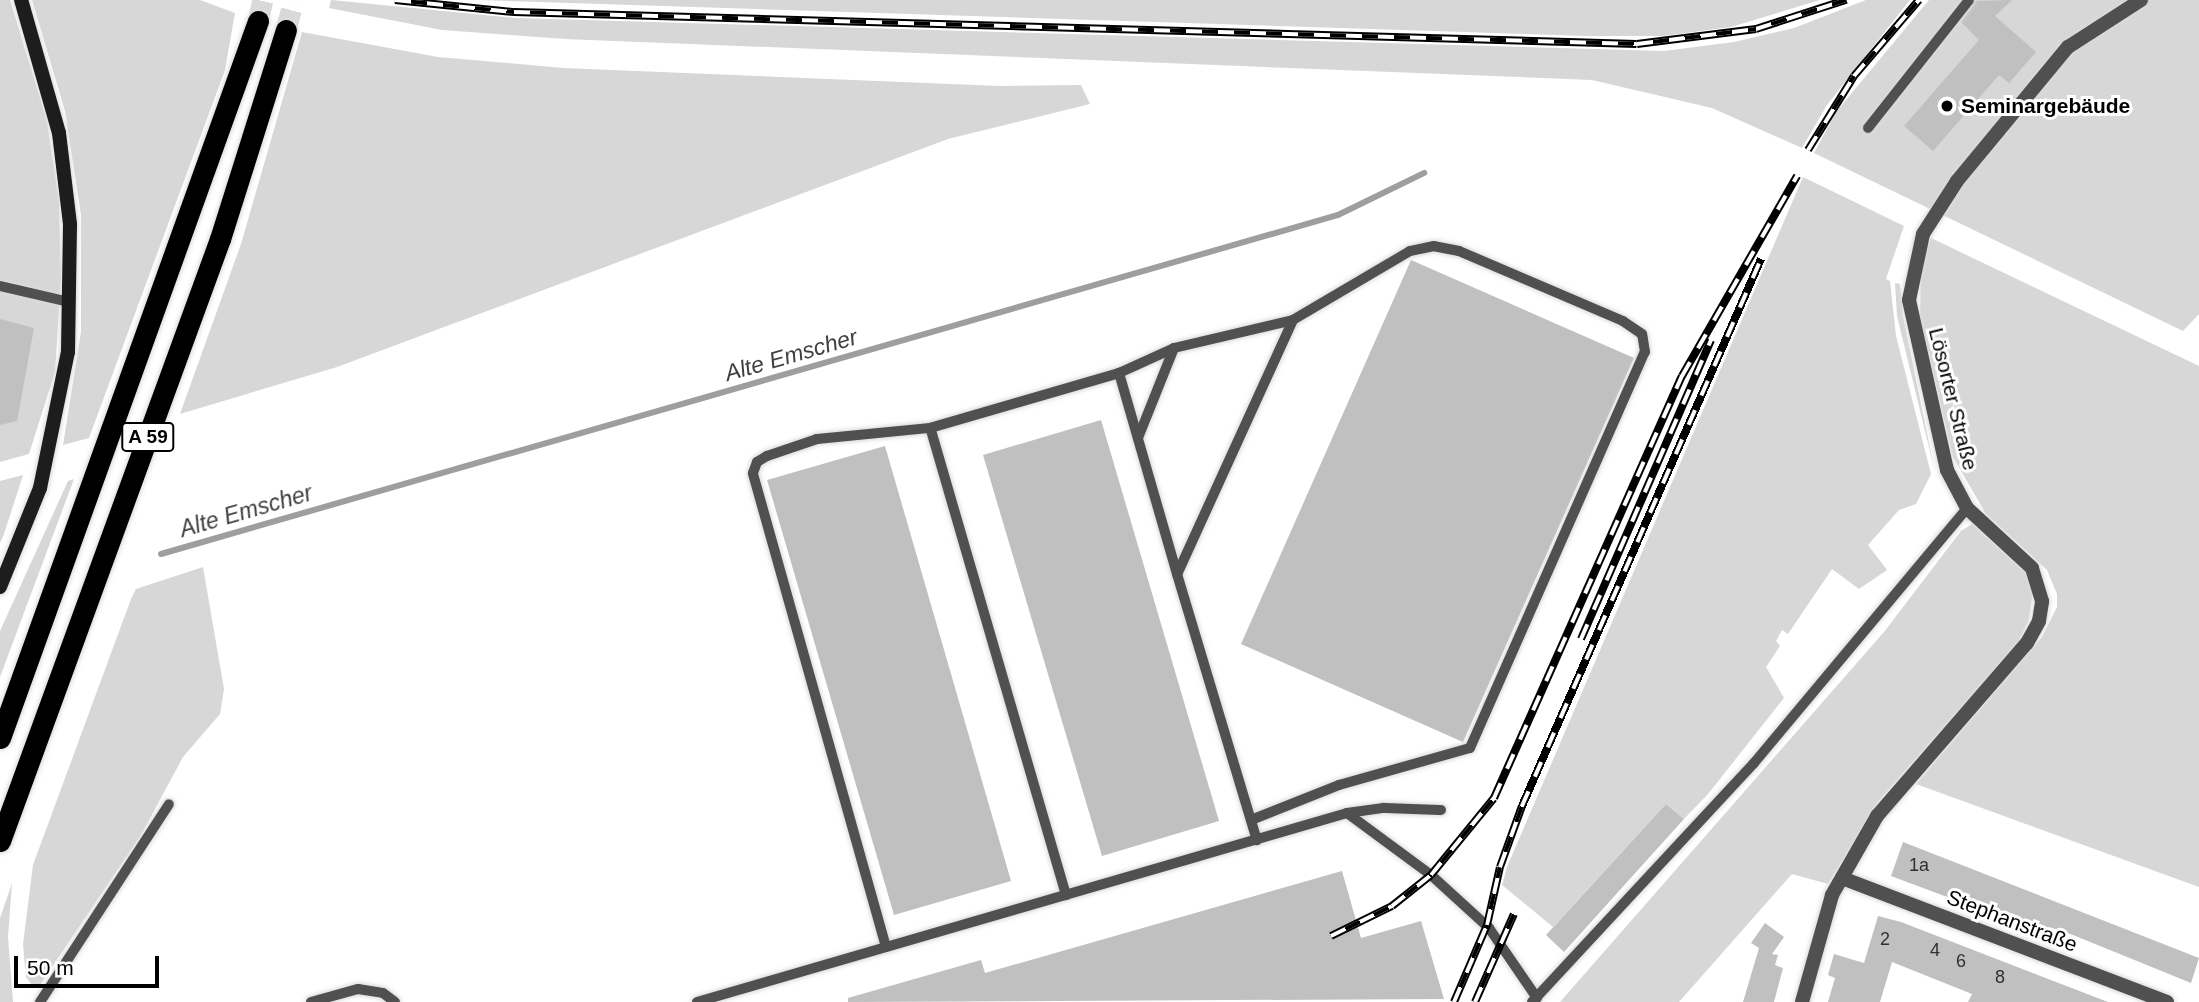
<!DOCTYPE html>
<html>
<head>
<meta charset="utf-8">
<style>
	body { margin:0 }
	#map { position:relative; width:2199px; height:1002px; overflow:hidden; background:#fff; font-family:Helvetica,sans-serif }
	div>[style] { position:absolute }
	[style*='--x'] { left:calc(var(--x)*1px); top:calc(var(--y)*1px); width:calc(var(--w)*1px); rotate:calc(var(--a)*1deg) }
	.green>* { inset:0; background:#d7d7d7 }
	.stream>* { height:6px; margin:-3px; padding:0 3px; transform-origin:3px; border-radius:3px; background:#9e9e9e }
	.building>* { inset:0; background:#c0c0c0 }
	.highway-tunnel>* { height:21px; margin-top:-10.5px; transform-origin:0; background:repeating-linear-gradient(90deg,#d9d9d9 0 21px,transparent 0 31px) }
	.roads { filter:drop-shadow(0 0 2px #dbdbdb) drop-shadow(0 0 2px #dbdbdb) }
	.lane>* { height:10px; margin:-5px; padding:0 5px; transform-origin:5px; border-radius:5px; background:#505050 }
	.street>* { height:14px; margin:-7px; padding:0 7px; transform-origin:7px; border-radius:7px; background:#505050 }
	.secondary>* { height:14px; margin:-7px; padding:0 7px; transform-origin:7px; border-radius:7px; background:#1d1d1d }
	.highway>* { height:21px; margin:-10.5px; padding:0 10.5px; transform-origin:10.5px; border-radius:10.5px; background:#000 }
	.rail>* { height:8px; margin-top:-4px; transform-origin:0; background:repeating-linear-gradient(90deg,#fff 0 16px,#000 0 32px); box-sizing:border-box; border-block:2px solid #000 }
	.dots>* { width:19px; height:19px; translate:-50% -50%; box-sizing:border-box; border:4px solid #fff; border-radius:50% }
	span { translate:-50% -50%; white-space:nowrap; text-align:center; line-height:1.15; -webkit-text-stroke:6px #fff; paint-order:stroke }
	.number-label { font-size:18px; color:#303030 }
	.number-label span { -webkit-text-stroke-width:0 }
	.shield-label span { padding:2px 5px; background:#fff; border:2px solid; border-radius:5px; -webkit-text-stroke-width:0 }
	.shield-label { font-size:19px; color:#000; font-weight:700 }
	.poi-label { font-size:21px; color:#000; font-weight:700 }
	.left { translate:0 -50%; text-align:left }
	.street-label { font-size:21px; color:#000 }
	.water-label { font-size:23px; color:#3f3f3f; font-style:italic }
	.scale { position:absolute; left:14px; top:956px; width:145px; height:32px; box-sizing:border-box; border:4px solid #000; border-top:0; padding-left:9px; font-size:21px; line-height:24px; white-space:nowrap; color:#000; -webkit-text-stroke:5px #fff; paint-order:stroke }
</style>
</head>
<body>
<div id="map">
	<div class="green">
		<i style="clip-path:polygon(0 0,10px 0,47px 121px,59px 201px,61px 278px,55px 372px,29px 454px,0 462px)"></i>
		<i style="clip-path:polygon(32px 0,200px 0,235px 13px,225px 70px,89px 438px,63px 445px,81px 332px,81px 215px,65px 111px)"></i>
		<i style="clip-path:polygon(331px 0,515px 18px,1664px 51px,1734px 42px,1794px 28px,1866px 0,1910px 0,1827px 105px,1802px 148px,1712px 108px,1592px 80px,565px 39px,442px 30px,329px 8px)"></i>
		<i style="clip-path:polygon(478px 0,1820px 0,1731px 27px,1663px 36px,1587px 36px)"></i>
		<i style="clip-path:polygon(1929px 0,2199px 0,2199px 314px,2183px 331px,1814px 153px,1836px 112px)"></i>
		<i style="clip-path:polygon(302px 32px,438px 57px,564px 68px,1000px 86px,1081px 85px,1090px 104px,948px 139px,337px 367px,180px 414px,241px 244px)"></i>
		<i style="clip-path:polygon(1803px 177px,1904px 226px,1886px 279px,1890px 281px,1896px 336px,1931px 474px,1916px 504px,1899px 510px,1868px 545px,1887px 570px,1859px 589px,1832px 569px,1788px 634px,1782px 630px,1776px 641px,1780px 646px,1766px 667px,1784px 698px,1708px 794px,1684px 819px,1666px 804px,1553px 927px,1502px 885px,1507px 867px)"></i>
		<i style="clip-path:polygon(1931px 238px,2199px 366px,2199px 887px,1916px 784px,2042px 637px,2057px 607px,2057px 594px,2047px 570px,1986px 514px,1953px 457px,1920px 317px,1921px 263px)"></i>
		<i style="clip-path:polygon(1895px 283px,1900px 284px,1903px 316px,1935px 472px,1897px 316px)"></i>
		<i style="clip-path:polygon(23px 475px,4px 534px,0 543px,0 481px)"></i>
		<i style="clip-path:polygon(74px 479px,0 677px,0 631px,68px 481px)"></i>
		<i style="clip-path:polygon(1972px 524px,2027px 574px,2033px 591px,2029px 620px,2018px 642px,1876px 804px,1828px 884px,1792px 874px,1679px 1002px,1560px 1002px,1884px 632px,1961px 531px)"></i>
		<i style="clip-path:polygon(203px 567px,224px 689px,220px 714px,183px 757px,141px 835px,40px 985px,32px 985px,26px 977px,23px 944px,33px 865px,131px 599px,136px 589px)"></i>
		<i style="clip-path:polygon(12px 883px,8px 937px,13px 1002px,0 1002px,0 918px)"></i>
	</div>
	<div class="stream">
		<i style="--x:161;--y:554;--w:1225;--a:-16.07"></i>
		<i style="--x:1338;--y:215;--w:96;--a:-26"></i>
	</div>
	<div class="building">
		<i style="clip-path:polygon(2012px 0,1995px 16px,2036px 52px,2009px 83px,1999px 75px,1933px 151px,1904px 126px,1979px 40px,1961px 22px,1976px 1px)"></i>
		<i style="clip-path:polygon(1411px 260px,1634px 358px,1463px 742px,1241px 644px)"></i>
		<i style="clip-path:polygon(0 319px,34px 328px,17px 421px,0 425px)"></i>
		<i style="clip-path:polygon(1101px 420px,1219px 821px,1102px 856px,983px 455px)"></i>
		<i style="clip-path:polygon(885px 446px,1011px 881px,894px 915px,767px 480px)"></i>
		<i style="clip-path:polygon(1666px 804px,1684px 819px,1564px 952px,1546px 935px)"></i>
		<i style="clip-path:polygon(1903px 842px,2199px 958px,2191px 983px,2073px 935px,2049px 927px,2046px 934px,1891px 876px)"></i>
		<i style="clip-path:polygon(1342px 871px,1361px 938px,1421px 921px,1444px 999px,848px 1002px,848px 998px,981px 960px,985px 973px)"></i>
		<i style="clip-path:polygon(1878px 916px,1901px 922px,2108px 1002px,1968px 1002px,1972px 994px,1892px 962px,1880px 1002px,1828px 1002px,1835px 978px,1828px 975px,1834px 954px,1864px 963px)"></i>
		<i style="clip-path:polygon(1765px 923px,1784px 937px,1772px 954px,1778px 955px,1775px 965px,1783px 968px,1774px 1002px,1743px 1002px,1759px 948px,1751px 943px)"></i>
	</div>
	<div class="highway-tunnel">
		<i style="--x:258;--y:21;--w:22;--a:-77"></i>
		<i style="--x:286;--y:30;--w:31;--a:-75"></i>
	</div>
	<div class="roads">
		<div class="lane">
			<i style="--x:1868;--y:128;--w:163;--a:-51.7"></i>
			<i style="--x:0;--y:286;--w:71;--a:13.1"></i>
			<i style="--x:1119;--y:373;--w:60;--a:-24.4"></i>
			<i style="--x:1174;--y:348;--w:122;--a:-13.2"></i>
			<i style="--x:1138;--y:438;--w:97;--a:-68.2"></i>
			<i style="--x:1347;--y:813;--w:104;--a:36.4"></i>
			<i style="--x:1431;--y:875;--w:79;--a:42.4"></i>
			<i style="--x:1489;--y:928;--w:85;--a:55.6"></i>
			<i style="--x:1251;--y:820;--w:95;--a:-21.7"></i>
			<i style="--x:1339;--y:785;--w:136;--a:-15.8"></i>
			<i style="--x:1470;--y:748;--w:433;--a:-66.2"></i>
			<i style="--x:1645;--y:352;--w:18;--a:-99"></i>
			<i style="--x:1642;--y:334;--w:23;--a:-146"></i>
			<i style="--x:1623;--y:321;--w:178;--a:-156.9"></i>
			<i style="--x:1459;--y:251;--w:25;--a:-169"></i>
			<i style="--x:1434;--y:246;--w:25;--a:168"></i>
			<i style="--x:1410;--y:251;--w:136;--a:149.5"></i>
			<i style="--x:1293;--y:320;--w:279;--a:114.5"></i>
			<i style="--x:1177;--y:574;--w:278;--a:73.3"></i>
			<i style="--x:1066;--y:895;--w:486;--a:-106.2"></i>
			<i style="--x:930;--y:428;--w:197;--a:-16.2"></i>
			<i style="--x:1119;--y:373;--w:209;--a:73.9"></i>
			<i style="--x:886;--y:947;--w:492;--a:-105.7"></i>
			<i style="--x:753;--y:473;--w:12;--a:-70"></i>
			<i style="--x:757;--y:462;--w:12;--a:-31"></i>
			<i style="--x:767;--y:456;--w:53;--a:-18.8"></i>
			<i style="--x:817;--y:439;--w:114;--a:-5.6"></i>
			<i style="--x:40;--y:1002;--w:236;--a:-56.9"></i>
			<i style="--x:311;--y:1002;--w:49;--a:-15.5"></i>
			<i style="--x:358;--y:989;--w:25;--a:9"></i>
			<i style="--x:383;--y:993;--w:15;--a:37"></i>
			<i style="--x:697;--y:1002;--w:677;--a:-16.21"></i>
			<i style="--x:1347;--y:813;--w:37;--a:-8"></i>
			<i style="--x:1384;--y:808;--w:57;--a:2"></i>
			<i style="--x:1532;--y:1002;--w:326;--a:-47.1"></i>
			<i style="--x:1754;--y:763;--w:332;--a:-50.1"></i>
		</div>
		<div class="street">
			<i style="--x:1842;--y:878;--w:348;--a:20.9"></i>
			<i style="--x:1802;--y:1002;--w:111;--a:-74.3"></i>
			<i style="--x:1832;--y:895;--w:91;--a:-60.3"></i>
			<i style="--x:1877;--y:816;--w:229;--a:-49.1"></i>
			<i style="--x:2027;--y:643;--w:25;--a:-61"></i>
			<i style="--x:2039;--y:621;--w:20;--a:-81"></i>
			<i style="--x:2042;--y:601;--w:34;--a:-107"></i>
			<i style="--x:2032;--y:568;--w:88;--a:-137.3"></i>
			<i style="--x:1967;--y:508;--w:43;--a:-117.8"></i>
			<i style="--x:1947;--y:470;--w:174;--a:-102.6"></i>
			<i style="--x:1909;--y:300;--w:67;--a:-78"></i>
			<i style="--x:1923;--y:234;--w:63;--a:-57.3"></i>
			<i style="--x:1957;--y:181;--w:174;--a:-50.4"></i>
			<i style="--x:2068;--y:47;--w:87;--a:-32.8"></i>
		</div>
		<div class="secondary">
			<i style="--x:0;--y:587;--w:107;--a:-68"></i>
			<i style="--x:40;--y:488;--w:139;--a:-78.4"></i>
			<i style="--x:68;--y:352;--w:128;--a:-89.1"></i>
			<i style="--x:70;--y:224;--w:92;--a:-96.9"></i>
			<i style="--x:59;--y:133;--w:138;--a:-105.9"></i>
		</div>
		<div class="highway">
			<i style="--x:0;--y:738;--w:762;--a:-70.21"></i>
			<i style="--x:0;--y:841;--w:641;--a:-69.93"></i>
			<i style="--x:220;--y:239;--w:219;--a:-72.5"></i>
		</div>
	</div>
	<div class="rail">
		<i style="--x:395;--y:0;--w:120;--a:5.8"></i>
		<i style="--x:514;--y:12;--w:1123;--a:1.63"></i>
		<i style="--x:1637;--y:44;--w:120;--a:-7.2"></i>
		<i style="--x:1756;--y:29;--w:95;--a:-17.9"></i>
		<i style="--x:1808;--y:150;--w:87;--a:-58.1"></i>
		<i style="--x:1854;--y:76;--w:100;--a:-49.5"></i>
		<i style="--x:1581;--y:639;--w:326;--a:-66.5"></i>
		<i style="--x:1331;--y:936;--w:68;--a:-26.2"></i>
		<i style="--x:1392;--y:906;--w:50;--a:-38.5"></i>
		<i style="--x:1431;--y:875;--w:99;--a:-50.7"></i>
		<i style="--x:1494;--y:798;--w:462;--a:-66"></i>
		<i style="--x:1682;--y:376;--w:231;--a:-60.1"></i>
		<i style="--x:1454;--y:1002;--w:84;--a:-66.8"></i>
		<i style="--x:1487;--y:925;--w:59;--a:-77.4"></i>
		<i style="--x:1500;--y:867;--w:65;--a:-70.2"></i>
		<i style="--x:1522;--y:806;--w:597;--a:-66.4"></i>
		<i style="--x:1475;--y:1002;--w:96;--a:-66.1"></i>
	</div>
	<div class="dots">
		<i style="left:1947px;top:106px;background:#000"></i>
	</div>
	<div class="number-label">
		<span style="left:1919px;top:865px">1a</span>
		<span style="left:1885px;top:939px">2</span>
		<span style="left:1935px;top:950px">4</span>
		<span style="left:1961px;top:961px">6</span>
		<span style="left:2000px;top:977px">8</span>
	</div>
	<div class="shield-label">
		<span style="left:148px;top:437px">A 59</span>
	</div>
	<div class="poi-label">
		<span class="left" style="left:1961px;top:106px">Seminargebäude</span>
	</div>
	<div class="street-label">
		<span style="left:1953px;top:399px;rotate:76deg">Lösorter Straße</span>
		<span style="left:2012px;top:921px;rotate:21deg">Stephanstraße</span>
	</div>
	<div class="water-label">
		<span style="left:791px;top:355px;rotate:-16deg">Alte Emscher</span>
		<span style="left:246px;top:511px;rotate:-16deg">Alte Emscher</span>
	</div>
	<div class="scale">50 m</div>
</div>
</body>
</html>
